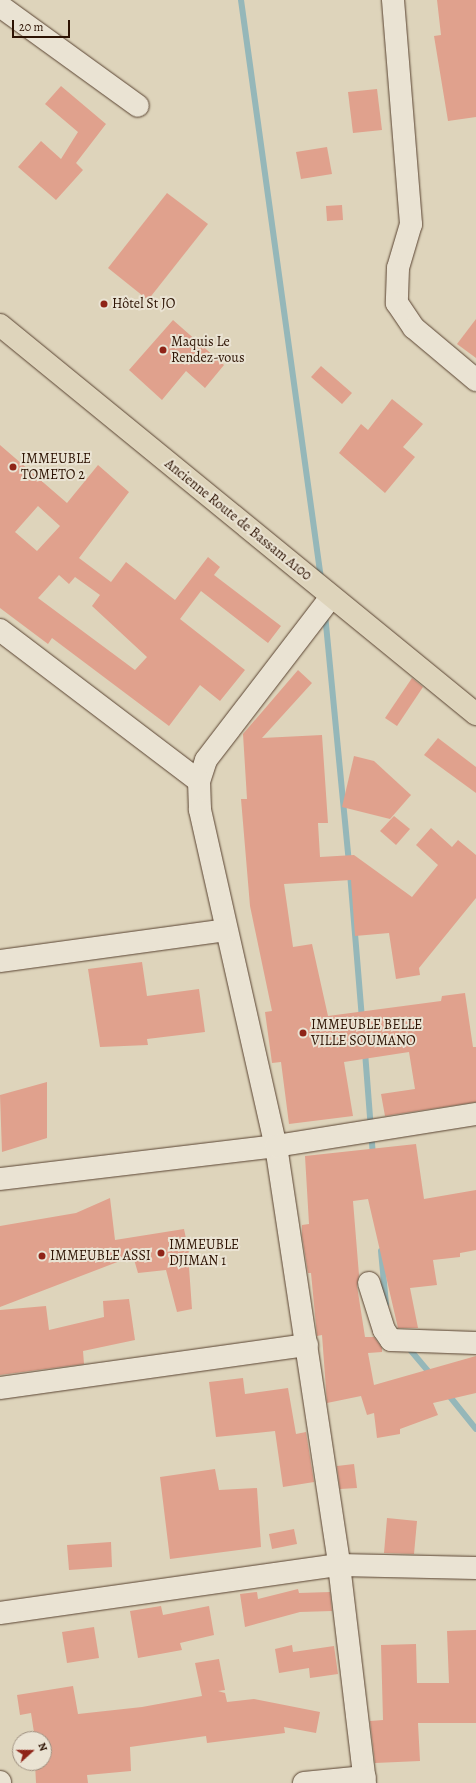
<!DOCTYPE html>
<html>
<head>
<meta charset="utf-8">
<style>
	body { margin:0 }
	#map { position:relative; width:476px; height:1783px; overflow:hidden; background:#ded4bb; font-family:Alegreya,serif }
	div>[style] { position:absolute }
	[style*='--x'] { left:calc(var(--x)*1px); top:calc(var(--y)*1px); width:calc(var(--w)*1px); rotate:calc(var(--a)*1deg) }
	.stream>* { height:6px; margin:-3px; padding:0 3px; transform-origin:3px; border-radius:3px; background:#95b7b9 }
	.building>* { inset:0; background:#e0a18d }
	.roads { filter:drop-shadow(0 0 1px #594331) drop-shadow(0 0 1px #594331) }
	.minor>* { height:22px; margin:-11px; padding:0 11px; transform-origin:11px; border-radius:11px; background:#eae3d3 }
	.major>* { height:22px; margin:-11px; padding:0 11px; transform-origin:11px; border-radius:11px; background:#ded4bb }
	.dots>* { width:11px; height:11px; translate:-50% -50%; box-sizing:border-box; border:2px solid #eae3d3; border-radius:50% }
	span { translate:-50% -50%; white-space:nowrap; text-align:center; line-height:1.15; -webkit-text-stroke:4px #eae3d3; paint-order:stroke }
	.poi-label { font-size:14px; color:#2d1303 }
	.left { translate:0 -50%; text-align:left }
	.street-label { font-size:14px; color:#2d1303 }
	.north { position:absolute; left:12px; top:1731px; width:40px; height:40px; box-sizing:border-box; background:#eae3d3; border:1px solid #9e9080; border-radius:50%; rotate:69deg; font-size:11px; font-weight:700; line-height:16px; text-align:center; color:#2d1303 }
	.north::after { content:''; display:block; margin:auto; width:14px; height:18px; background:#8f2418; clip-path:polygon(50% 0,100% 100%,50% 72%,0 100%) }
	.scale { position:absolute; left:12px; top:20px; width:58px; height:18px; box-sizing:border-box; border:2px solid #2d1303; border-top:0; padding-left:5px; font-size:12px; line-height:14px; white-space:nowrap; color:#2d1303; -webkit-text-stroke:3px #eae3d3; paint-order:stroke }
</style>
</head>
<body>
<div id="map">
	<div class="stream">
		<i style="--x:241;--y:0;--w:585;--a:82.13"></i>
		<i style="--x:325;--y:614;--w:250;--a:84.5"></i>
		<i style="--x:350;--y:873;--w:146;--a:85.3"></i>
		<i style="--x:365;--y:1052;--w:104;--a:85.6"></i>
		<i style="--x:381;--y:1251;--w:53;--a:84.6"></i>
		<i style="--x:407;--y:1346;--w:39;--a:50"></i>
		<i style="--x:447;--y:1393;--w:46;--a:51.1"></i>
	</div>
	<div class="building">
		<i style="clip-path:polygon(437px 0,476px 0,476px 117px,448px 121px,434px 36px,441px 35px)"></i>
		<i style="clip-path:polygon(61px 86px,106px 124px,76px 163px,83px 170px,56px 200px,18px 167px,41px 141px,61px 159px,78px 132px,45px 104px)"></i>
		<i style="clip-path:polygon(377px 89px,382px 130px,353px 133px,348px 92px)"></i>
		<i style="clip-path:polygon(327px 147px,332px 174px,301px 179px,296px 152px)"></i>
		<i style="clip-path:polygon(167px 193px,208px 224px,148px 300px,108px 268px)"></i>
		<i style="clip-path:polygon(342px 205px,343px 220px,327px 221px,326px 206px)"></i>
		<i style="clip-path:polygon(476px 319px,476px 358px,457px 344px)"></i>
		<i style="clip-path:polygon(173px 320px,224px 365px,205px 388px,186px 371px,162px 400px,129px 370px)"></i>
		<i style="clip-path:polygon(321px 366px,352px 393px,342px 404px,311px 377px)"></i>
		<i style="clip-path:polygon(392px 399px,423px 424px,403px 447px,415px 457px,385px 493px,339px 453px,361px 424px,368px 430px)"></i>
		<i style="clip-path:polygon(evenodd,0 445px,67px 503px,98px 465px,129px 492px,79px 558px,111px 582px,126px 562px,175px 600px,208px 557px,220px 567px,214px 575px,281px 626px,268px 643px,201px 591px,180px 619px,245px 670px,220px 701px,200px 685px,169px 726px,52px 638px,48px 644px,0 608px,0 445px,38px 506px,60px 526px,37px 551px,15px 532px,38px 506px,0 445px,59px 575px,69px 584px,75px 577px,100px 595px,92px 606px,147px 657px,135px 670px,38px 598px,59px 575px)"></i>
		<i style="clip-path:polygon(298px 670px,312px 683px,262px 738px,322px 735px,328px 823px,318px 823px,320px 857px,354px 855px,412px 897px,438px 865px,416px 845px,431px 828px,452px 847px,458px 840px,476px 855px,476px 898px,419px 968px,420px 975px,396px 979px,389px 933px,355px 936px,351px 880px,284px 884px,293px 947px,312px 944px,328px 1016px,441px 1001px,442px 996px,465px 993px,473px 1047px,476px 1047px,476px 1102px,385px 1116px,381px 1094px,415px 1089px,409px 1052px,344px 1062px,353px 1116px,289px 1124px,281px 1062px,272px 1063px,265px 1012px,272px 1011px,250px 906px,241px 799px,247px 799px,243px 734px)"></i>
		<i style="clip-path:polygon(412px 678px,423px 687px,397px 726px,385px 718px)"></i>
		<i style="clip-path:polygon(438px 738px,476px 767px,476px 793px,424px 755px)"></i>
		<i style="clip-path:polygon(354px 756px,374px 761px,411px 795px,390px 819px,342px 807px)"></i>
		<i style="clip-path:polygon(394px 816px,410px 829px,396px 845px,380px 831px)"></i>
		<i style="clip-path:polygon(142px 962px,147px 996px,199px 989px,205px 1032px,147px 1039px,148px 1045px,100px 1047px,88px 969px)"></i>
		<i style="clip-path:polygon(47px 1082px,47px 1138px,2px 1152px,0 1095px)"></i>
		<i style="clip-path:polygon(416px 1144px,424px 1199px,476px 1190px,476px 1250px,460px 1253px,460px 1257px,433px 1260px,437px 1285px,410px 1288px,418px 1328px,398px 1328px,368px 1199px,353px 1201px,359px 1275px,357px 1286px,365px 1337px,374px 1337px,382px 1348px,382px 1352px,368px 1353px,374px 1385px,476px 1356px,476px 1393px,433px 1403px,438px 1415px,400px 1429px,400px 1434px,377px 1438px,374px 1413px,367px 1415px,361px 1396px,327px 1403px,322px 1335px,317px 1336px,311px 1273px,308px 1273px,302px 1236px,302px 1225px,309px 1224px,305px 1156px)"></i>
		<i style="clip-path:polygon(110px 1198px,115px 1240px,184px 1229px,192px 1267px,189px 1267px,192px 1309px,177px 1312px,166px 1270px,138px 1273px,133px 1256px,0 1307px,0 1226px,76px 1213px)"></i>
		<i style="clip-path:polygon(129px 1299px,135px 1340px,83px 1351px,84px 1364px,0 1375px,0 1310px,46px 1306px,49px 1330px,104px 1317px,103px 1301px)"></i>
		<i style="clip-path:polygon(243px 1378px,245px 1394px,288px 1388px,296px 1434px,306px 1432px,314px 1482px,283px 1487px,275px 1431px,216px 1437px,209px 1382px)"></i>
		<i style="clip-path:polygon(354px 1464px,357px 1488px,340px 1489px,337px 1466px)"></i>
		<i style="clip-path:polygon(215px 1469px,219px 1490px,257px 1488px,261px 1547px,170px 1559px,160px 1477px)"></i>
		<i style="clip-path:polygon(387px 1518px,417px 1521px,414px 1554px,384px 1553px)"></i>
		<i style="clip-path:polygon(294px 1529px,297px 1544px,272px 1549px,269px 1534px)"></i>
		<i style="clip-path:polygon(111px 1542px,112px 1567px,69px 1570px,67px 1545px)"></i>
		<i style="clip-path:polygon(298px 1589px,299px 1593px,330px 1592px,332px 1611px,300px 1612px,245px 1627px,240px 1594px,257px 1592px,258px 1599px)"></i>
		<i style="clip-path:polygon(161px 1606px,163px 1615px,209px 1606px,214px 1635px,180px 1643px,182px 1650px,138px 1658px,130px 1611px)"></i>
		<i style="clip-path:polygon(94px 1627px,99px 1658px,67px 1663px,62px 1632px)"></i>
		<i style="clip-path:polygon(476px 1630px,476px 1723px,418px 1723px,420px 1761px,375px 1763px,370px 1721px,383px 1720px,381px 1645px,416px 1644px,417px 1683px,449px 1683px,447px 1631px)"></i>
		<i style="clip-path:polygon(292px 1645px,293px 1652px,334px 1646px,338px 1674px,310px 1678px,309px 1668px,279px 1673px,275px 1649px)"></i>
		<i style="clip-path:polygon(219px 1659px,225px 1690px,218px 1691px,225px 1693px,227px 1702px,254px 1699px,320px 1712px,316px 1733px,284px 1727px,285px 1733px,207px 1743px,206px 1736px,130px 1747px,131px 1771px,87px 1775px,88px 1783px,36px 1783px,35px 1763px,44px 1763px,44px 1739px,35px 1739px,31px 1713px,20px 1715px,17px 1695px,73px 1686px,78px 1714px,142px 1707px,202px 1696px,195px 1663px)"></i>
	</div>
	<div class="roads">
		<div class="minor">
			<i style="--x:393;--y:0;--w:225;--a:85.4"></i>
			<i style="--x:411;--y:224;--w:46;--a:106.5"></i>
			<i style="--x:398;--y:268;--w:35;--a:92"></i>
			<i style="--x:397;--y:303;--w:30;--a:56"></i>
			<i style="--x:414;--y:328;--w:81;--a:40"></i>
			<i style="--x:0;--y:6;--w:170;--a:35.9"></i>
			<i style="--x:331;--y:597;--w:205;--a:127.5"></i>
			<i style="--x:206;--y:760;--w:22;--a:108"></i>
			<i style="--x:199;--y:781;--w:29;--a:88"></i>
			<i style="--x:200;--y:810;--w:344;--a:77.3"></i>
			<i style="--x:276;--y:1146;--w:424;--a:81.4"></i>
			<i style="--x:339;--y:1565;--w:220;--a:83.2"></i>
			<i style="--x:0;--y:630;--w:250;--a:37.2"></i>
			<i style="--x:0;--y:961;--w:228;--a:-7.8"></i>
			<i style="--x:0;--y:1179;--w:278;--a:-6.8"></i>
			<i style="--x:276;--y:1146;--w:203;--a:-9.1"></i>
			<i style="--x:369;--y:1283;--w:49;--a:72.3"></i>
			<i style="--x:384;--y:1330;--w:12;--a:55"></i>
			<i style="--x:391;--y:1340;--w:85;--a:2"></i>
			<i style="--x:0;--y:1388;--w:310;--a:-8"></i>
			<i style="--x:0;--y:1613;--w:342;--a:-8.1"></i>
			<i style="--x:339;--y:1565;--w:137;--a:1.3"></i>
			<i style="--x:0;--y:1782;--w:1;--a:90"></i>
			<i style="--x:304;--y:1783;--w:61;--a:-5.6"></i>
		</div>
		<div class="major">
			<i style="--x:0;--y:325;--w:615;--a:39.26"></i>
		</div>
	</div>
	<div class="dots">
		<i style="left:104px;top:304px;background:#8f2418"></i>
		<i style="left:163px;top:350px;background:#8f2418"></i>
		<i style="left:13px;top:467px;background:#8f2418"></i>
		<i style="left:303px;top:1033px;background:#8f2418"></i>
		<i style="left:161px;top:1253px;background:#8f2418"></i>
		<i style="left:42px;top:1256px;background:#8f2418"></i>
	</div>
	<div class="poi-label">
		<span class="left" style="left:112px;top:304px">Hôtel St JO</span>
		<span class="left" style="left:171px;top:350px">Maquis Le<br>Rendez-vous</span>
		<span class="left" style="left:21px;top:467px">IMMEUBLE<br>TOMETO 2</span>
		<span class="left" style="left:311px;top:1033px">IMMEUBLE BELLE<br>VILLE SOUMANO</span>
		<span class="left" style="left:169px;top:1253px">IMMEUBLE<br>DJIMAN 1</span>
		<span class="left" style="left:50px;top:1256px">IMMEUBLE ASSI</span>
	</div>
	<div class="street-label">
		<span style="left:238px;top:520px;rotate:39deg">Ancienne Route de Bassam A100</span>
	</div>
	<div class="north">N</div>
	<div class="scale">20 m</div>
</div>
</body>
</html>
